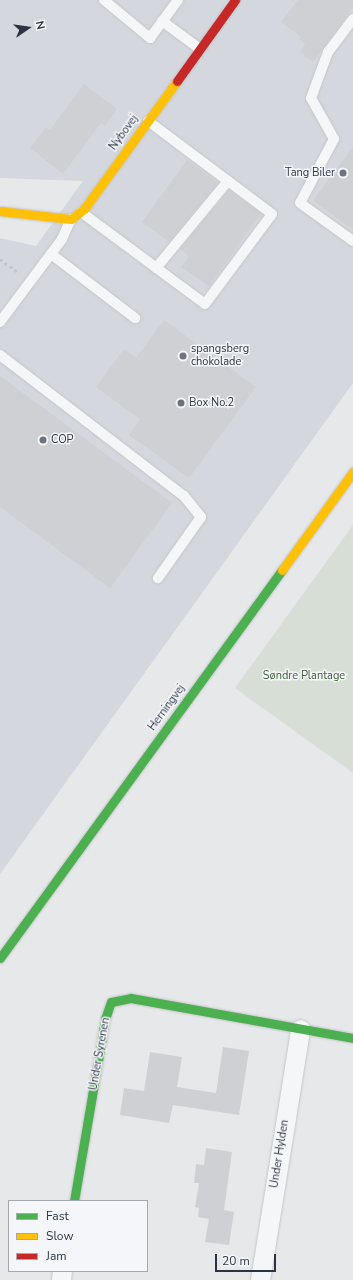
<!DOCTYPE html>
<html>
<head>
<meta charset="utf-8">
<style>
	body { margin:0 }
	#map { position:relative; width:353px; height:1280px; overflow:hidden; background:#e6e8ea; font-family:"Nunito Sans",sans-serif }
	div>[style] { position:absolute }
	[style*='--x'] { left:calc(var(--x)*1px); top:calc(var(--y)*1px); width:calc(var(--w)*1px); rotate:calc(var(--a)*1deg) }
	.built>* { inset:0; background:#d4d7dd }
	.green>* { inset:0; background:#d6ded6 }
	.building>* { inset:0; background:#ced0d3 }
	.path>* { height:2.5px; margin-top:-1.25px; transform-origin:0; background:repeating-linear-gradient(90deg,#c5c6ca 0 3px,transparent 0 6px) }
	.roads { filter:drop-shadow(0 0 1px #c4c6c8) drop-shadow(0 0 1px #c4c6c8) }
	.lane>* { height:10px; margin:-5px; padding:0 5px; transform-origin:5px; border-radius:5px; background:#f5f6f7 }
	.street>* { height:19px; margin:-9.5px; padding:0 9.5px; transform-origin:9.5px; border-radius:9.5px; background:#f5f6f7 }
	.fast>* { height:9px; margin:-4.5px; padding:0 4.5px; transform-origin:4.5px; border-radius:4.5px; background:#4caf50 }
	.slow>* { height:9px; margin:-4.5px; padding:0 4.5px; transform-origin:4.5px; border-radius:4.5px; background:#ffc107 }
	.jam>* { height:9px; margin:-4.5px; padding:0 4.5px; transform-origin:4.5px; border-radius:4.5px; background:#c62828 }
	.dots>* { width:11px; height:11px; translate:-50% -50%; box-sizing:border-box; border:2px solid #f4f6f9; border-radius:50% }
	span { translate:-50% -50%; white-space:nowrap; text-align:center; line-height:1.15; -webkit-text-stroke:3px #f4f6f9; paint-order:stroke }
	.street-label { font-size:11px; color:#2b3445 }
	.poi-label { font-size:11px; color:#2b3445 }
	.right { translate:-100% -50%; text-align:right }
	.left { translate:0 -50%; text-align:left }
	.park-label { font-size:11px; color:#3f6138 }
	.legend { position:absolute; left:8px; top:1200px; width:140px; height:72px; box-sizing:border-box; background:#f4f6f9; border:1px solid #a4a8b1; margin:0; padding:5px 7px; list-style:none; font-size:12px; color:#2b3445 }
	.legend li { display:flex; align-items:center; gap:8px; height:20px }
	.legend b { width:20px; border:1px solid #a4a8b1 }
	.north { position:absolute; left:8px; top:8px; width:40px; height:40px; -webkit-text-stroke:3px #f4f6f9; paint-order:stroke; rotate:77deg; font-size:11px; font-weight:700; line-height:16px; text-align:center; color:#2b3445 }
	.north::after { content:''; display:block; margin:auto; width:14px; height:18px; background:#2b3445; clip-path:polygon(50% 0,100% 100%,50% 72%,0 100%) }
	.scale { position:absolute; left:215px; top:1254px; width:61px; height:18px; box-sizing:border-box; border:2px solid #2b3445; border-top:0; padding-left:5px; font-size:12px; line-height:14px; white-space:nowrap; color:#2b3445; -webkit-text-stroke:3px #f4f6f9; paint-order:stroke }
</style>
</head>
<body>
<div id="map">
	<div class="built">
		<i style="clip-path:polygon(0 0,353px 0,353px 383px,0 874px,0 238px,36px 246px,83px 181px,0 178px)"></i>
	</div>
	<div class="green">
		<i style="clip-path:polygon(353px 525px,353px 773px,235px 688px)"></i>
	</div>
	<div class="building">
		<i style="clip-path:polygon(298px 0,353px 0,353px 7px,313px 62px,300px 52px,305px 44px,299px 39px,301px 37px,281px 22px)"></i>
		<i style="clip-path:polygon(84px 84px,117px 109px,105px 126px,101px 123px,63px 174px,30px 148px,46px 127px,50px 130px)"></i>
		<i style="clip-path:polygon(353px 147px,353px 230px,313px 200px)"></i>
		<i style="clip-path:polygon(187px 160px,218px 183px,169px 242px,142px 222px)"></i>
		<i style="clip-path:polygon(229px 190px,261px 214px,209px 286px,181px 267px,189px 256px,180px 249px)"></i>
		<i style="clip-path:polygon(164px 320px,256px 387px,189px 478px,129px 435px,140px 419px,96px 387px,124px 349px,136px 358px)"></i>
		<i style="clip-path:polygon(0 376px,172px 503px,110px 588px,0 507px)"></i>
		<i style="clip-path:polygon(223px 1047px,249px 1051px,239px 1115px,173px 1105px,169px 1123px,120px 1115px,124px 1088px,144px 1091px,150px 1052px,182px 1057px,177px 1087px,216px 1093px)"></i>
		<i style="clip-path:polygon(206px 1148px,232px 1152px,224px 1210px,234px 1212px,229px 1245px,205px 1242px,209px 1219px,198px 1217px,199px 1208px,195px 1207px,199px 1183px,194px 1183px,196px 1164px,204px 1165px)"></i>
	</div>
	<div class="path">
		<i style="--x:0;--y:259;--w:24;--a:36"></i>
	</div>
	<div class="roads">
		<div class="lane">
			<i style="--x:104;--y:0;--w:60;--a:39.6"></i>
			<i style="--x:150;--y:38;--w:47;--a:-53.6"></i>
			<i style="--x:353;--y:19;--w:41;--a:127.1"></i>
			<i style="--x:328;--y:52;--w:49;--a:110.3"></i>
			<i style="--x:311;--y:98;--w:47;--a:60.7"></i>
			<i style="--x:334;--y:139;--w:72;--a:118"></i>
			<i style="--x:300;--y:203;--w:65;--a:35.6"></i>
			<i style="--x:162;--y:21;--w:47;--a:36.4"></i>
			<i style="--x:81;--y:212;--w:154;--a:36.6"></i>
			<i style="--x:205;--y:304;--w:112;--a:-53.3"></i>
			<i style="--x:272;--y:214;--w:155;--a:-143.1"></i>
			<i style="--x:51;--y:254;--w:106;--a:37.3"></i>
			<i style="--x:156;--y:268;--w:113;--a:-50.4"></i>
			<i style="--x:0;--y:322;--w:104;--a:-53.2"></i>
			<i style="--x:62;--y:239;--w:22;--a:-66"></i>
			<i style="--x:0;--y:355;--w:232;--a:37.5"></i>
			<i style="--x:184;--y:496;--w:27;--a:51"></i>
			<i style="--x:201;--y:517;--w:75;--a:125.2"></i>
		</div>
		<div class="street">
			<i style="--x:61;--y:1280;--w:9;--a:-84"></i>
			<i style="--x:260;--y:1280;--w:254;--a:-80.9"></i>
		</div>
		<div class="fast">
			<i style="--x:0;--y:958;--w:480;--a:-54"></i>
			<i style="--x:74;--y:1201;--w:185;--a:-80.3"></i>
			<i style="--x:105;--y:1019;--w:18;--a:-71"></i>
			<i style="--x:111;--y:1002;--w:20;--a:-11"></i>
			<i style="--x:131;--y:998;--w:226;--a:10.2"></i>
		</div>
		<div class="slow">
			<i style="--x:0;--y:211;--w:71;--a:6.4"></i>
			<i style="--x:71;--y:219;--w:16;--a:-38"></i>
			<i style="--x:84;--y:209;--w:158;--a:-54"></i>
			<i style="--x:282;--y:570;--w:121;--a:-54.1"></i>
		</div>
		<div class="jam">
			<i style="--x:177;--y:81;--w:100;--a:-54.4"></i>
		</div>
	</div>
	<div class="dots">
		<i style="left:343px;top:173px;background:#6c737f"></i>
		<i style="left:183px;top:356px;background:#6c737f"></i>
		<i style="left:181px;top:403px;background:#6c737f"></i>
		<i style="left:43px;top:440px;background:#6c737f"></i>
	</div>
	<div class="street-label">
		<span style="left:124px;top:133px;rotate:-54deg">Nybovej</span>
		<span style="left:167px;top:708px;rotate:-54deg">Herningvej</span>
		<span style="left:100px;top:1054px;rotate:-80deg">Under Syrenen</span>
		<span style="left:280px;top:1154px;rotate:-81deg">Under Hylden</span>
	</div>
	<div class="poi-label">
		<span class="right" style="left:335px;top:173px">Tang Biler</span>
		<span class="left" style="left:191px;top:356px">spangsberg<br>chokolade</span>
		<span class="left" style="left:189px;top:403px">Box No.2</span>
		<span class="left" style="left:51px;top:440px">COP</span>
	</div>
	<div class="park-label">
		<span style="left:304px;top:676px">Søndre Plantage</span>
	</div>
	<ul class="legend">
	<li><b style="height:5px;background:#4caf50"></b>Fast</li>
	<li><b style="height:5px;background:#ffc107"></b>Slow</li>
	<li><b style="height:5px;background:#c62828"></b>Jam</li>
	</ul>
	<div class="north">N</div>
	<div class="scale">20 m</div>
</div>
</body>
</html>
